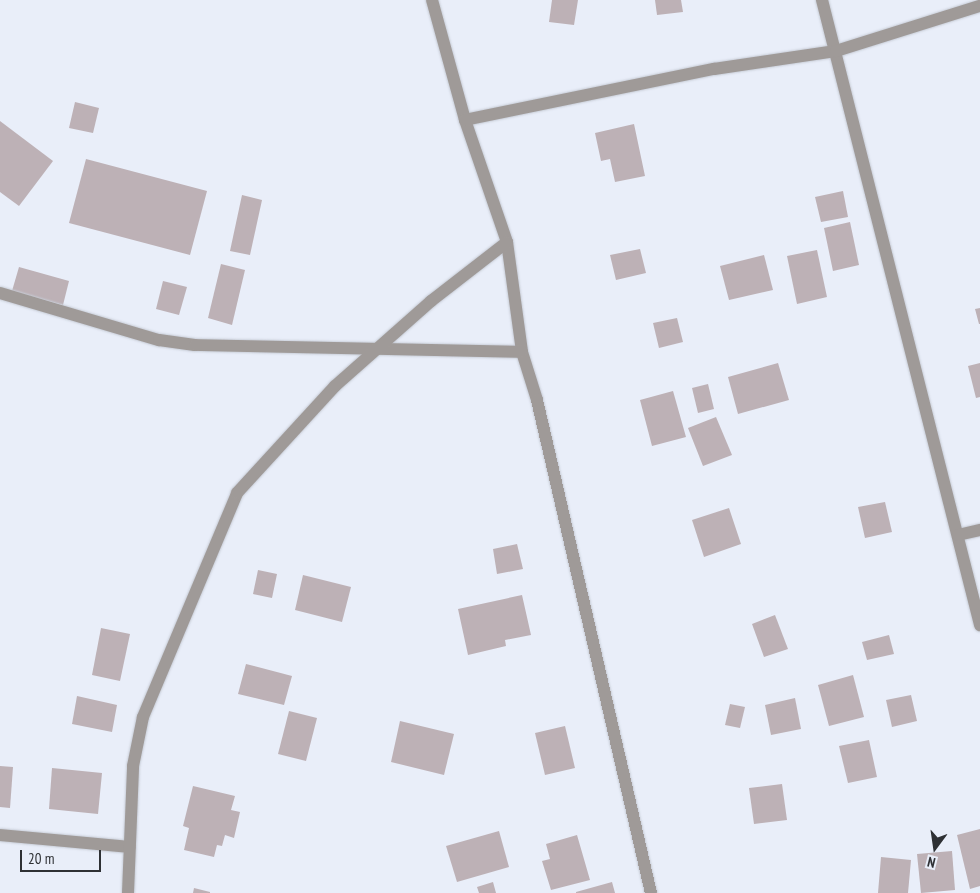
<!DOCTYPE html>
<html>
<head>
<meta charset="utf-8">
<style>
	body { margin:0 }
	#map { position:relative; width:980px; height:893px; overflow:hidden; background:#e9eef9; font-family:"PT Sans Narrow",sans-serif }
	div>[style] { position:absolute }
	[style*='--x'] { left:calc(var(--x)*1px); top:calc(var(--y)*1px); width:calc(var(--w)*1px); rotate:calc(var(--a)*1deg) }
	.building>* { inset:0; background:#bdb1b6 }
	.roads { filter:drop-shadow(0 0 1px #c7ccd6) drop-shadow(0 0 1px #c7ccd6) }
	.minor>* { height:12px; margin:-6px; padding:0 6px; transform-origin:6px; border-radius:6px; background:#9f9a98 }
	span { translate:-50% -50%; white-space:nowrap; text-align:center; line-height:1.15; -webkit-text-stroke:4px #e9eef9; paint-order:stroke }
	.north { position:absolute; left:910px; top:823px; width:50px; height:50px; -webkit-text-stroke:4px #e9eef9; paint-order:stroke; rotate:194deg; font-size:14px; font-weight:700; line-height:20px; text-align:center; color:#2e3034 }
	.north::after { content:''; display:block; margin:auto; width:18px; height:22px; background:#2e3034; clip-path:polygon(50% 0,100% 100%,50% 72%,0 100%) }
	.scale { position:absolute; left:20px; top:850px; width:81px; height:22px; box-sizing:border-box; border:2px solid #2e3034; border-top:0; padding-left:6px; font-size:15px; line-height:18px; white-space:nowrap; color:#2e3034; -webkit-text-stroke:4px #e9eef9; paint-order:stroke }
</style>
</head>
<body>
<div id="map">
	<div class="building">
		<i style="clip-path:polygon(552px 0,578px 0,574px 25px,549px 22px)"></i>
		<i style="clip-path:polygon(655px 0,681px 0,683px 12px,657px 15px)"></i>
		<i style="clip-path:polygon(75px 102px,99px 108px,93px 133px,69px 128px)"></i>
		<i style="clip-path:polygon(0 121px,53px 161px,19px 206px,0 192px)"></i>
		<i style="clip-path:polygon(634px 124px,645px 176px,615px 182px,610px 159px,601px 161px,595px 133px)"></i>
		<i style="clip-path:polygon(86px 159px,207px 191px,190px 255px,69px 223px)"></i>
		<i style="clip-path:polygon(843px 191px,848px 217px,821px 222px,815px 197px)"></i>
		<i style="clip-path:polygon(242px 195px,262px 200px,250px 255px,230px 251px)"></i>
		<i style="clip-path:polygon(850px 222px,859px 265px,833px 271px,824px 228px)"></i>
		<i style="clip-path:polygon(640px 249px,646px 273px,616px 280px,610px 255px)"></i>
		<i style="clip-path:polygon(817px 250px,827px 297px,797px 304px,787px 256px)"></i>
		<i style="clip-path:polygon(764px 255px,773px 290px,729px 300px,720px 266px)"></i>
		<i style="clip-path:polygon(221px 264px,245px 270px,232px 325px,208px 318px)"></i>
		<i style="clip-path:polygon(19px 267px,69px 281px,63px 305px,12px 291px)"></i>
		<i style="clip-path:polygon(163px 281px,187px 287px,179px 315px,156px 309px)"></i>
		<i style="clip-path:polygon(980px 308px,980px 324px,979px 324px,975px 309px)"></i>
		<i style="clip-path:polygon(677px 318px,683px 342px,659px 348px,653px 323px)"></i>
		<i style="clip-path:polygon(778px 363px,789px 400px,738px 414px,728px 377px)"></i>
		<i style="clip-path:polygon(980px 363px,980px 397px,976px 398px,968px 366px)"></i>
		<i style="clip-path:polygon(708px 384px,714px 409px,698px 413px,692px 388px)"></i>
		<i style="clip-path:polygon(673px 391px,686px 437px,652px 446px,640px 400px)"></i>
		<i style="clip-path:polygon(716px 417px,732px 455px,703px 466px,688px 428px)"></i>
		<i style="clip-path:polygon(885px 502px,892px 532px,865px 538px,858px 507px)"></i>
		<i style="clip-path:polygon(729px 508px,741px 544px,704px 557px,692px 520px)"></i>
		<i style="clip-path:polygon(517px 544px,523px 569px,497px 574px,493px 549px)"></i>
		<i style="clip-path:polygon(258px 570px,277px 574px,272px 598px,253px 594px)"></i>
		<i style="clip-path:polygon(303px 575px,351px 587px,342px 622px,295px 610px)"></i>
		<i style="clip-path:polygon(522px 595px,531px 635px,505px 640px,506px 646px,468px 655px,458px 609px)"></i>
		<i style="clip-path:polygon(775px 615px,788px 649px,764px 657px,752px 624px)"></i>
		<i style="clip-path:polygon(101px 628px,130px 634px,120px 681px,92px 675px)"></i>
		<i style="clip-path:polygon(889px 635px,894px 654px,867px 660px,862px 642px)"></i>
		<i style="clip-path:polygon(246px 664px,292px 676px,284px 705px,238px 694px)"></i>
		<i style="clip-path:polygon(853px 675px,864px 717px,829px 726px,818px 685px)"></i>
		<i style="clip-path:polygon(911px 695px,917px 721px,892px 727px,886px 700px)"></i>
		<i style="clip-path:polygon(77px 696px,117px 705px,112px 732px,72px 724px)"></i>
		<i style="clip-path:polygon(795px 698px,801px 729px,771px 735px,765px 705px)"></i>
		<i style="clip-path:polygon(730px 704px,745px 707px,740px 728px,725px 725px)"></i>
		<i style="clip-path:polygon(289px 711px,317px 718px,306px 761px,278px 754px)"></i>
		<i style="clip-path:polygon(400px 721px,454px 734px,444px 775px,391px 762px)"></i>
		<i style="clip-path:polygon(565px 726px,575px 768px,545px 775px,535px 733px)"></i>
		<i style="clip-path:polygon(869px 740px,877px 777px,848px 783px,839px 746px)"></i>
		<i style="clip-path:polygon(0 766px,13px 767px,10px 808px,0 807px)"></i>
		<i style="clip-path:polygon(52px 768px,102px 773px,98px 814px,49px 809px)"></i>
		<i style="clip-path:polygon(782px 784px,787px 820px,754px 824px,749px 788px)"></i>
		<i style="clip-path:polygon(193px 786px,235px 796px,231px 810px,240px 812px,234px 838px,225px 835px,222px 846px,217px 845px,214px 857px,184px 850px,189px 828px,183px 826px)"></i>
		<i style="clip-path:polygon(980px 829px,980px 886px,970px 889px,957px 835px)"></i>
		<i style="clip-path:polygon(499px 831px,509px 867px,457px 882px,446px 846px)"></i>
		<i style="clip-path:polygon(577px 835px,590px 880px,551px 890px,542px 861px,550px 859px,546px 844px)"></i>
		<i style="clip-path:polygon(952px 851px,955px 890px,921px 893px,917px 854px)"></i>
		<i style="clip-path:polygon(881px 857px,911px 860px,908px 893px,878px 893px)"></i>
		<i style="clip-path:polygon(493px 882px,496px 893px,479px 893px,477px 887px)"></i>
		<i style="clip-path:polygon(612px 882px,615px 893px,576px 893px,576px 892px)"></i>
		<i style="clip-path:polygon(194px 888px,210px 892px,210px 893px,193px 893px)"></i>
	</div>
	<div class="roads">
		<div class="minor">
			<i style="--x:432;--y:0;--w:124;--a:74.6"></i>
			<i style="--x:465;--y:120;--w:129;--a:71"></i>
			<i style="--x:507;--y:242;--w:111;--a:82.2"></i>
			<i style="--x:522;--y:352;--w:50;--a:72.6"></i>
			<i style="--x:537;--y:400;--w:506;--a:76.98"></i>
			<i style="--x:822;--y:0;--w:645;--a:75.81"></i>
			<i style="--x:465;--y:120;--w:254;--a:-11.6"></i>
			<i style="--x:714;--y:69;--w:123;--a:-8.4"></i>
			<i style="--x:836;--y:51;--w:151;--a:-17.4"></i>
			<i style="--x:0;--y:293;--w:166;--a:16.5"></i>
			<i style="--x:159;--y:340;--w:36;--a:8"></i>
			<i style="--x:195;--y:345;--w:327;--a:1.2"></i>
			<i style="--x:958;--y:535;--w:23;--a:-13"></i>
			<i style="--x:0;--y:835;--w:130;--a:5.3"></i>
			<i style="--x:128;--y:893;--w:127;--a:-87.7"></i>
			<i style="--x:133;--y:766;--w:50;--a:-78.5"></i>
			<i style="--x:143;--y:717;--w:243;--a:-67.2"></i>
			<i style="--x:237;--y:493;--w:145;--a:-47.5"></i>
			<i style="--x:335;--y:386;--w:128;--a:-41.5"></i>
			<i style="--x:431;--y:301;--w:96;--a:-37.8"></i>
		</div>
	</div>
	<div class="north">N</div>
	<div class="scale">20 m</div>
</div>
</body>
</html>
